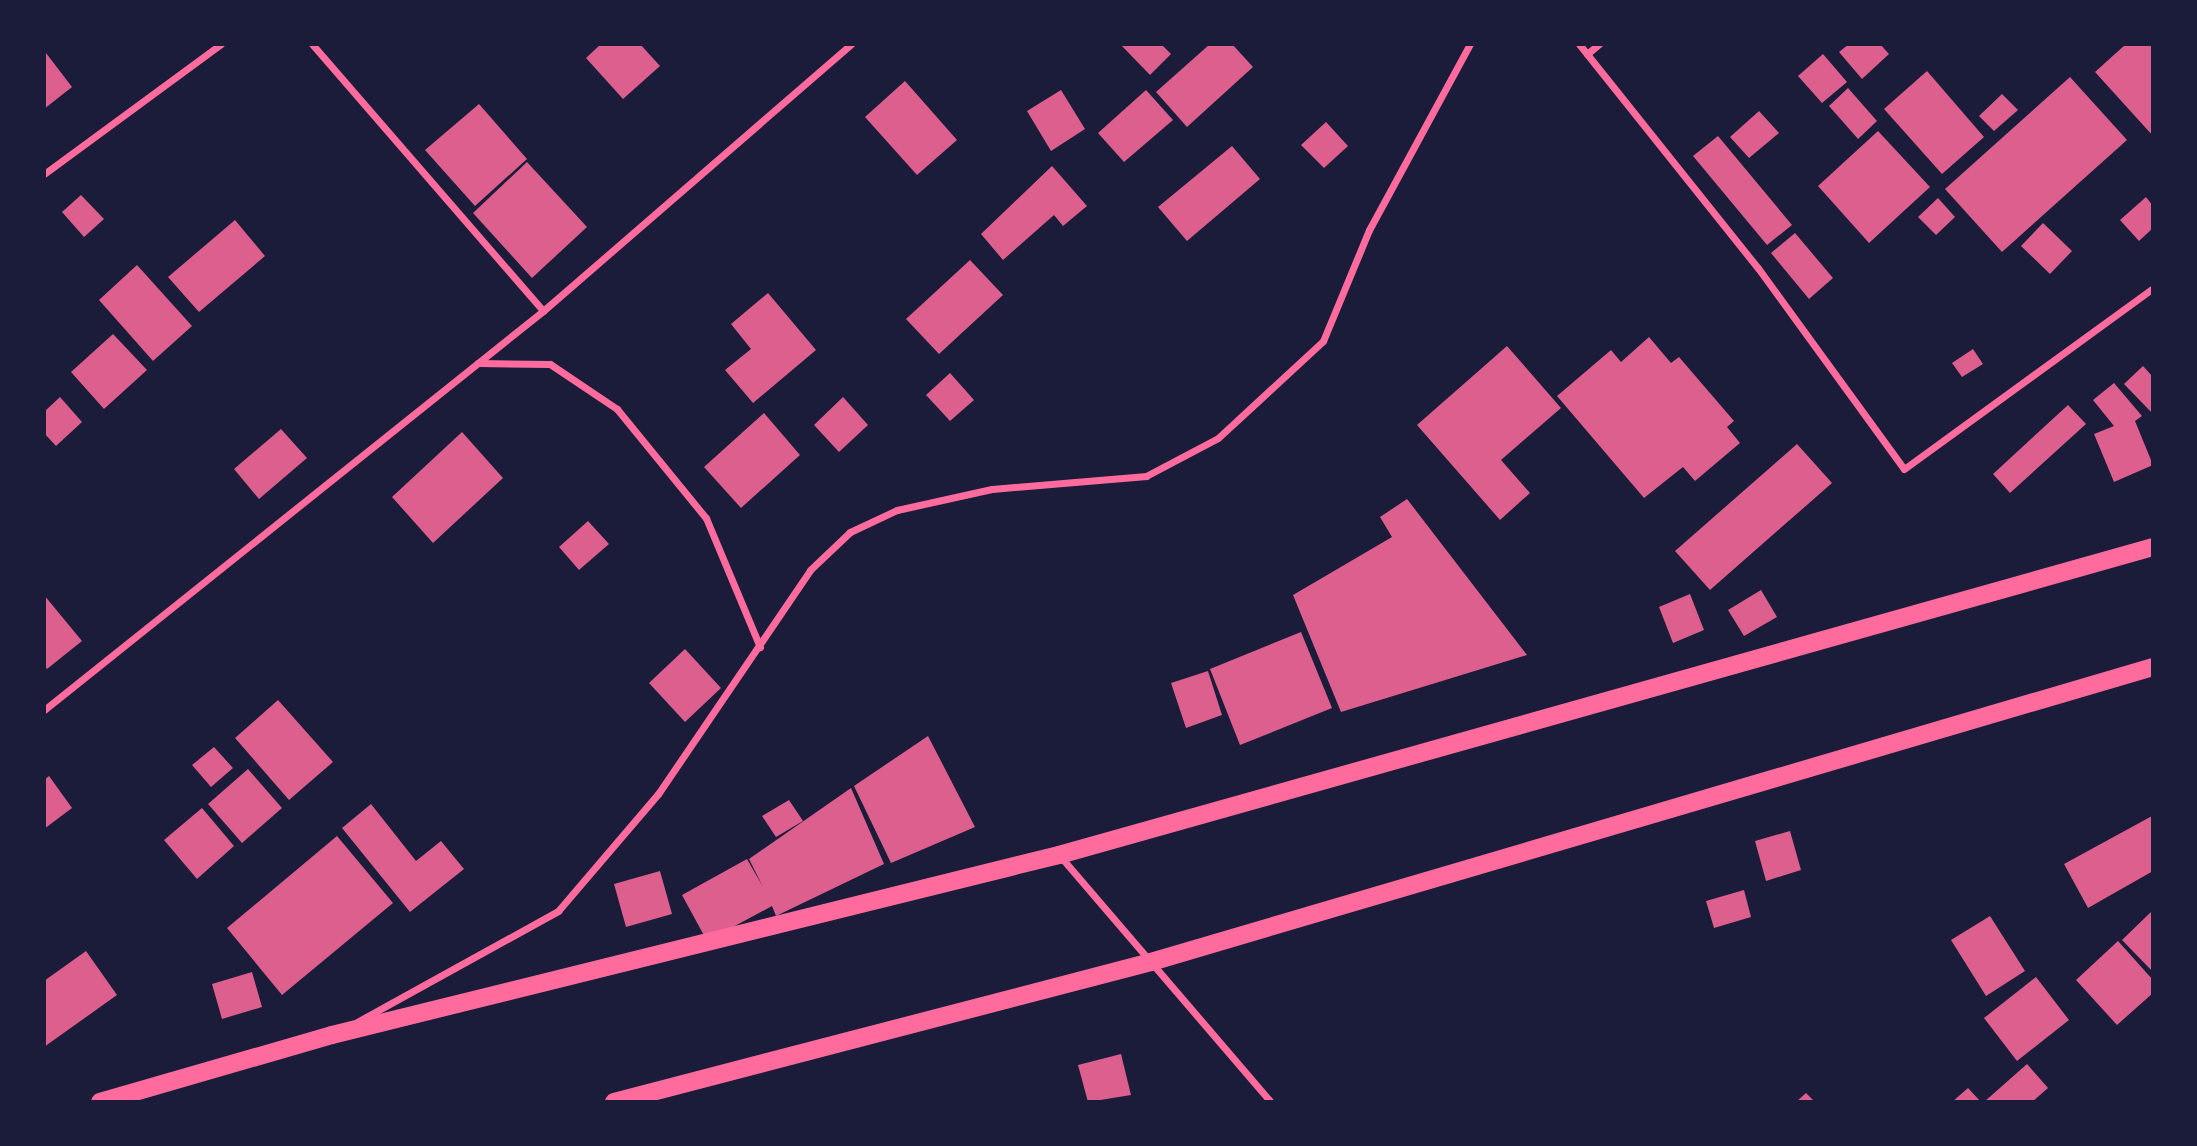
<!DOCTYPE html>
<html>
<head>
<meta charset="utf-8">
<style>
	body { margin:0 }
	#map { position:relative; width:2197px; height:1146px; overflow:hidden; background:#1b1b3a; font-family:Manrope,sans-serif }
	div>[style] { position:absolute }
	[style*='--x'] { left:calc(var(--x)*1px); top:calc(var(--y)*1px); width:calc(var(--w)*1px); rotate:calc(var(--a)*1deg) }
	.building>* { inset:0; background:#dd5f8e }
	.minor>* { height:7px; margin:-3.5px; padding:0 3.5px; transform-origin:3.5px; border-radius:3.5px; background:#ff6b9d }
	.primary>* { height:18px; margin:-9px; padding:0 9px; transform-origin:9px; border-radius:9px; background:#ff6b9d }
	span { translate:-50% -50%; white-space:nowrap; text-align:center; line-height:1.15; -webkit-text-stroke:5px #1b1b3a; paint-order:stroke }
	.frame { position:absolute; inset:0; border:46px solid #1b1b3a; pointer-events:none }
</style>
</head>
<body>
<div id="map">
	<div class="building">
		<i style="clip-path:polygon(601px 44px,640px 44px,660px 66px,623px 99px,586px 58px)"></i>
		<i style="clip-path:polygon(1120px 44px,1161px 44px,1171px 54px,1150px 75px)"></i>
		<i style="clip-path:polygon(1210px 44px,1232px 44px,1253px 67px,1187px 127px,1156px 92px)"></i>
		<i style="clip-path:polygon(1849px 44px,1880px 44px,1889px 54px,1862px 79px,1839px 52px)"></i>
		<i style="clip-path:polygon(2126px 44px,2153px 44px,2153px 136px,2095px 72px)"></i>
		<i style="clip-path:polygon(46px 53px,72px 87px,44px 109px,44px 55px)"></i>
		<i style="clip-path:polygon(1823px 54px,1847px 82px,1822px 103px,1798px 76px)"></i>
		<i style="clip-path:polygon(1927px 71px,1984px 137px,1942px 174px,1884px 109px)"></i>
		<i style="clip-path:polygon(2070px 77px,2127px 140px,2002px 252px,1945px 189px)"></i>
		<i style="clip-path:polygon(905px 81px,957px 140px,917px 175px,865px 117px)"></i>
		<i style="clip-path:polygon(1848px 88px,1877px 121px,1858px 139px,1829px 106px)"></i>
		<i style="clip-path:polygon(1061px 90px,1085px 129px,1051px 151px,1027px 111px)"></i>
		<i style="clip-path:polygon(1146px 90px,1173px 120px,1124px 162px,1098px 133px)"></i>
		<i style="clip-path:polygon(2002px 94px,2018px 110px,1994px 131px,1979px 116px)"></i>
		<i style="clip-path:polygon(479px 104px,527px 159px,475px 206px,425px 150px)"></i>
		<i style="clip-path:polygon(1759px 111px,1779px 133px,1749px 158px,1730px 137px)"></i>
		<i style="clip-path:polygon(1326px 122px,1348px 146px,1324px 168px,1301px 145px)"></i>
		<i style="clip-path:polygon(1878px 131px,1930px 187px,1869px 243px,1818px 186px)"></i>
		<i style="clip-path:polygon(1718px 136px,1792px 225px,1767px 245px,1693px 156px)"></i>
		<i style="clip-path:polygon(1232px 146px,1260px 179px,1187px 241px,1158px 207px)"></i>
		<i style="clip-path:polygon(527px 162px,587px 227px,532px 278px,473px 213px)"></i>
		<i style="clip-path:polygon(1052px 166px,1087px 206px,1063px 226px,1054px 215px,1003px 260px,981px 234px)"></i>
		<i style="clip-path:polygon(81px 195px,104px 219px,84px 237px,62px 212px)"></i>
		<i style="clip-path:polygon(2146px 197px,2153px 206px,2153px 228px,2139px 241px,2120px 220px)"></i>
		<i style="clip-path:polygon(1938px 198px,1955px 217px,1936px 235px,1918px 217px)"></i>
		<i style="clip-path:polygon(235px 220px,265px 256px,199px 312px,168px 277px)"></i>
		<i style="clip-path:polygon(2043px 223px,2072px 251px,2050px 274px,2021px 246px)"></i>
		<i style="clip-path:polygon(1795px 233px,1833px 278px,1809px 299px,1771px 253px)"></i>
		<i style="clip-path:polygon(970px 260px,1003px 295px,939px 354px,906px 319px)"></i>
		<i style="clip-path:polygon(137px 265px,192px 326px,153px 361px,99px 300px)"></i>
		<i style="clip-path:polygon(768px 293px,816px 350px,753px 403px,725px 370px,751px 349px,731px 324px)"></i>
		<i style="clip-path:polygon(113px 334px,147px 370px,104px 409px,71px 372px)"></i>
		<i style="clip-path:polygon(1649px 337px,1671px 363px,1679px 357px,1734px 421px,1727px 427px,1740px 443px,1695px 481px,1683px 467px,1644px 498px,1557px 396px,1611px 350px,1621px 362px)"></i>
		<i style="clip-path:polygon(1507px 346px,1561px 408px,1501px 460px,1530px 493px,1500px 520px,1417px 425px)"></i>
		<i style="clip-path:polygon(1973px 349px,1983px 364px,1962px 377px,1952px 363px)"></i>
		<i style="clip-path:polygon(2143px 366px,2153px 377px,2153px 414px,2124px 384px)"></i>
		<i style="clip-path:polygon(950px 373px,974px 400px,950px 421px,926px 395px)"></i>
		<i style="clip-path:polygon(2114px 383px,2142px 416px,2135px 421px,2153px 465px,2114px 482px,2094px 434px,2114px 426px,2093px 400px)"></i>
		<i style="clip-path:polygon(60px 397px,82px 422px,56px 446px,44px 433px,44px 412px)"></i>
		<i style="clip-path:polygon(843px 397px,868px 425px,839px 452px,814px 425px)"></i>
		<i style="clip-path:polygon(2068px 405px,2086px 424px,2010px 493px,1993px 474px)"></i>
		<i style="clip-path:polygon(764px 413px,800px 455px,741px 508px,704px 467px)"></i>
		<i style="clip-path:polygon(281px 429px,307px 458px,259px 499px,234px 469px)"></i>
		<i style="clip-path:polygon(462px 432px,503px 478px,433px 543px,392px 497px)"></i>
		<i style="clip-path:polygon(1797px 444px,1832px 483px,1710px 590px,1675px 551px)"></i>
		<i style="clip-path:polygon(1407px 499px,1527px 655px,1341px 712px,1293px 595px,1392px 537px,1380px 517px)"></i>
		<i style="clip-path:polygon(588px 521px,609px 544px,579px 570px,559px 547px)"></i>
		<i style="clip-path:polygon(1761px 590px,1777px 617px,1744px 636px,1728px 610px)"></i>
		<i style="clip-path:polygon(1690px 594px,1704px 630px,1673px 643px,1659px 607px)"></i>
		<i style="clip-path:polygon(44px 595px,82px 641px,47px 669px,44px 665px)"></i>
		<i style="clip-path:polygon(1301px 632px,1332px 708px,1240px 745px,1210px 669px)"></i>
		<i style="clip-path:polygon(685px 649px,721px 688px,685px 722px,649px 683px)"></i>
		<i style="clip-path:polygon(1208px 671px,1222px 715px,1186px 728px,1171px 683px)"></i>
		<i style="clip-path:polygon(278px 700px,333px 762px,289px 800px,235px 738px)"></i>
		<i style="clip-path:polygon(928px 736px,975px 827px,891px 863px,854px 786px)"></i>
		<i style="clip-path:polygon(214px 747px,233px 768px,211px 787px,192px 765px)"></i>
		<i style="clip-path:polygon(248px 769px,282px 808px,242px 843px,208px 804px)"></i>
		<i style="clip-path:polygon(49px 776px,72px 808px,44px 829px,44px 780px)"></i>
		<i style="clip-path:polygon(851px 788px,884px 864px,776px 916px,772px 906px,707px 941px,682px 895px,747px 859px,763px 887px,749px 859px)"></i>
		<i style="clip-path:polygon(789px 800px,803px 821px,776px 837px,762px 816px)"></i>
		<i style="clip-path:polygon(371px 804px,416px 861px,441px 841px,464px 869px,410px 912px,342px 828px)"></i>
		<i style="clip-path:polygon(202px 808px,234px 846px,197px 879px,164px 840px)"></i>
		<i style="clip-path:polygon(2152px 816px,2153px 871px,2088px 908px,2064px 864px)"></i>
		<i style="clip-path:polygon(1790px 831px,1801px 870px,1766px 881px,1755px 841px)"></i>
		<i style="clip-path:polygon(337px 836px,393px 903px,282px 995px,227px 928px)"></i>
		<i style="clip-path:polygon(660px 871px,672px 914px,626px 927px,614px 884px)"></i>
		<i style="clip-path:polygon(1744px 890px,1751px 917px,1714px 928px,1706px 901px)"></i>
		<i style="clip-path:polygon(2153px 910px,2153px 972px,2122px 940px)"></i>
		<i style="clip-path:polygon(1990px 916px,2025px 971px,1986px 996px,1951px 940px)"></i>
		<i style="clip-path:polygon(2118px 941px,2153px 980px,2153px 993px,2117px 1025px,2076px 980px)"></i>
		<i style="clip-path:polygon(86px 951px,117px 995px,44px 1047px,44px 981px)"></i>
		<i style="clip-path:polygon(252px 972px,262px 1007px,222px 1019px,212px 984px)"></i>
		<i style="clip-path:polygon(2036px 977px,2069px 1020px,2017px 1061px,1984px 1018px)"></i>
		<i style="clip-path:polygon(1121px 1054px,1131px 1095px,1088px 1102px,1078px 1065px)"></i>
		<i style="clip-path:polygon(2027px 1064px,2048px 1088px,2032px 1102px,1984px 1102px)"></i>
		<i style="clip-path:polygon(1968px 1088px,1981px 1102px,1952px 1102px)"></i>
		<i style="clip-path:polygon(1806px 1093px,1815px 1102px,1796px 1102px)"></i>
	</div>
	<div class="minor">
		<i style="--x:312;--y:44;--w:353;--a:49.1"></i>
		<i style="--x:1579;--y:44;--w:287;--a:51.4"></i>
		<i style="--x:1758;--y:268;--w:248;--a:54"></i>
		<i style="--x:1904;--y:469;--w:308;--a:-36"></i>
		<i style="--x:1587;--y:54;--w:16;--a:-40"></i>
		<i style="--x:44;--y:174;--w:220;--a:-36.3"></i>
		<i style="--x:478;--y:363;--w:72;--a:0.8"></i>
		<i style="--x:550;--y:364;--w:81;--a:33.9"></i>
		<i style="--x:617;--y:409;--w:141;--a:50.8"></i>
		<i style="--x:706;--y:518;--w:140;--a:67.3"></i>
		<i style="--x:44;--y:710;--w:639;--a:-38.65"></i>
		<i style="--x:543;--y:311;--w:408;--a:-40.9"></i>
		<i style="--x:1060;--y:856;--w:324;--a:49.4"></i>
		<i style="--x:357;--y:1022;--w:230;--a:-28.9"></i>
		<i style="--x:558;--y:911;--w:154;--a:-49.5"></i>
		<i style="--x:658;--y:794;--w:271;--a:-55.8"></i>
		<i style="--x:810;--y:570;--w:55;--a:-43.5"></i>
		<i style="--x:850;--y:532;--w:52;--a:-25.1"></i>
		<i style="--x:897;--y:510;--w:97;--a:-12.5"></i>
		<i style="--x:992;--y:489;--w:155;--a:-4.8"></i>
		<i style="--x:1146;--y:476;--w:81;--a:-27.8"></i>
		<i style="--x:1218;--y:438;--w:143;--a:-42.7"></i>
		<i style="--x:1323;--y:341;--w:120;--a:-67.5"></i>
		<i style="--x:1369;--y:230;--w:212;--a:-61.5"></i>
	</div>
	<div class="primary">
		<i style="--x:100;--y:1102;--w:241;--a:-16.1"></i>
		<i style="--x:332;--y:1035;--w:749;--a:-13.91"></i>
		<i style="--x:1059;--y:855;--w:1137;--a:-15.72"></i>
		<i style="--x:614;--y:1102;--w:555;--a:-14.61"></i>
		<i style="--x:1151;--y:962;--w:1045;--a:-16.41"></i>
	</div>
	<div class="frame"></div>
</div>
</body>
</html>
